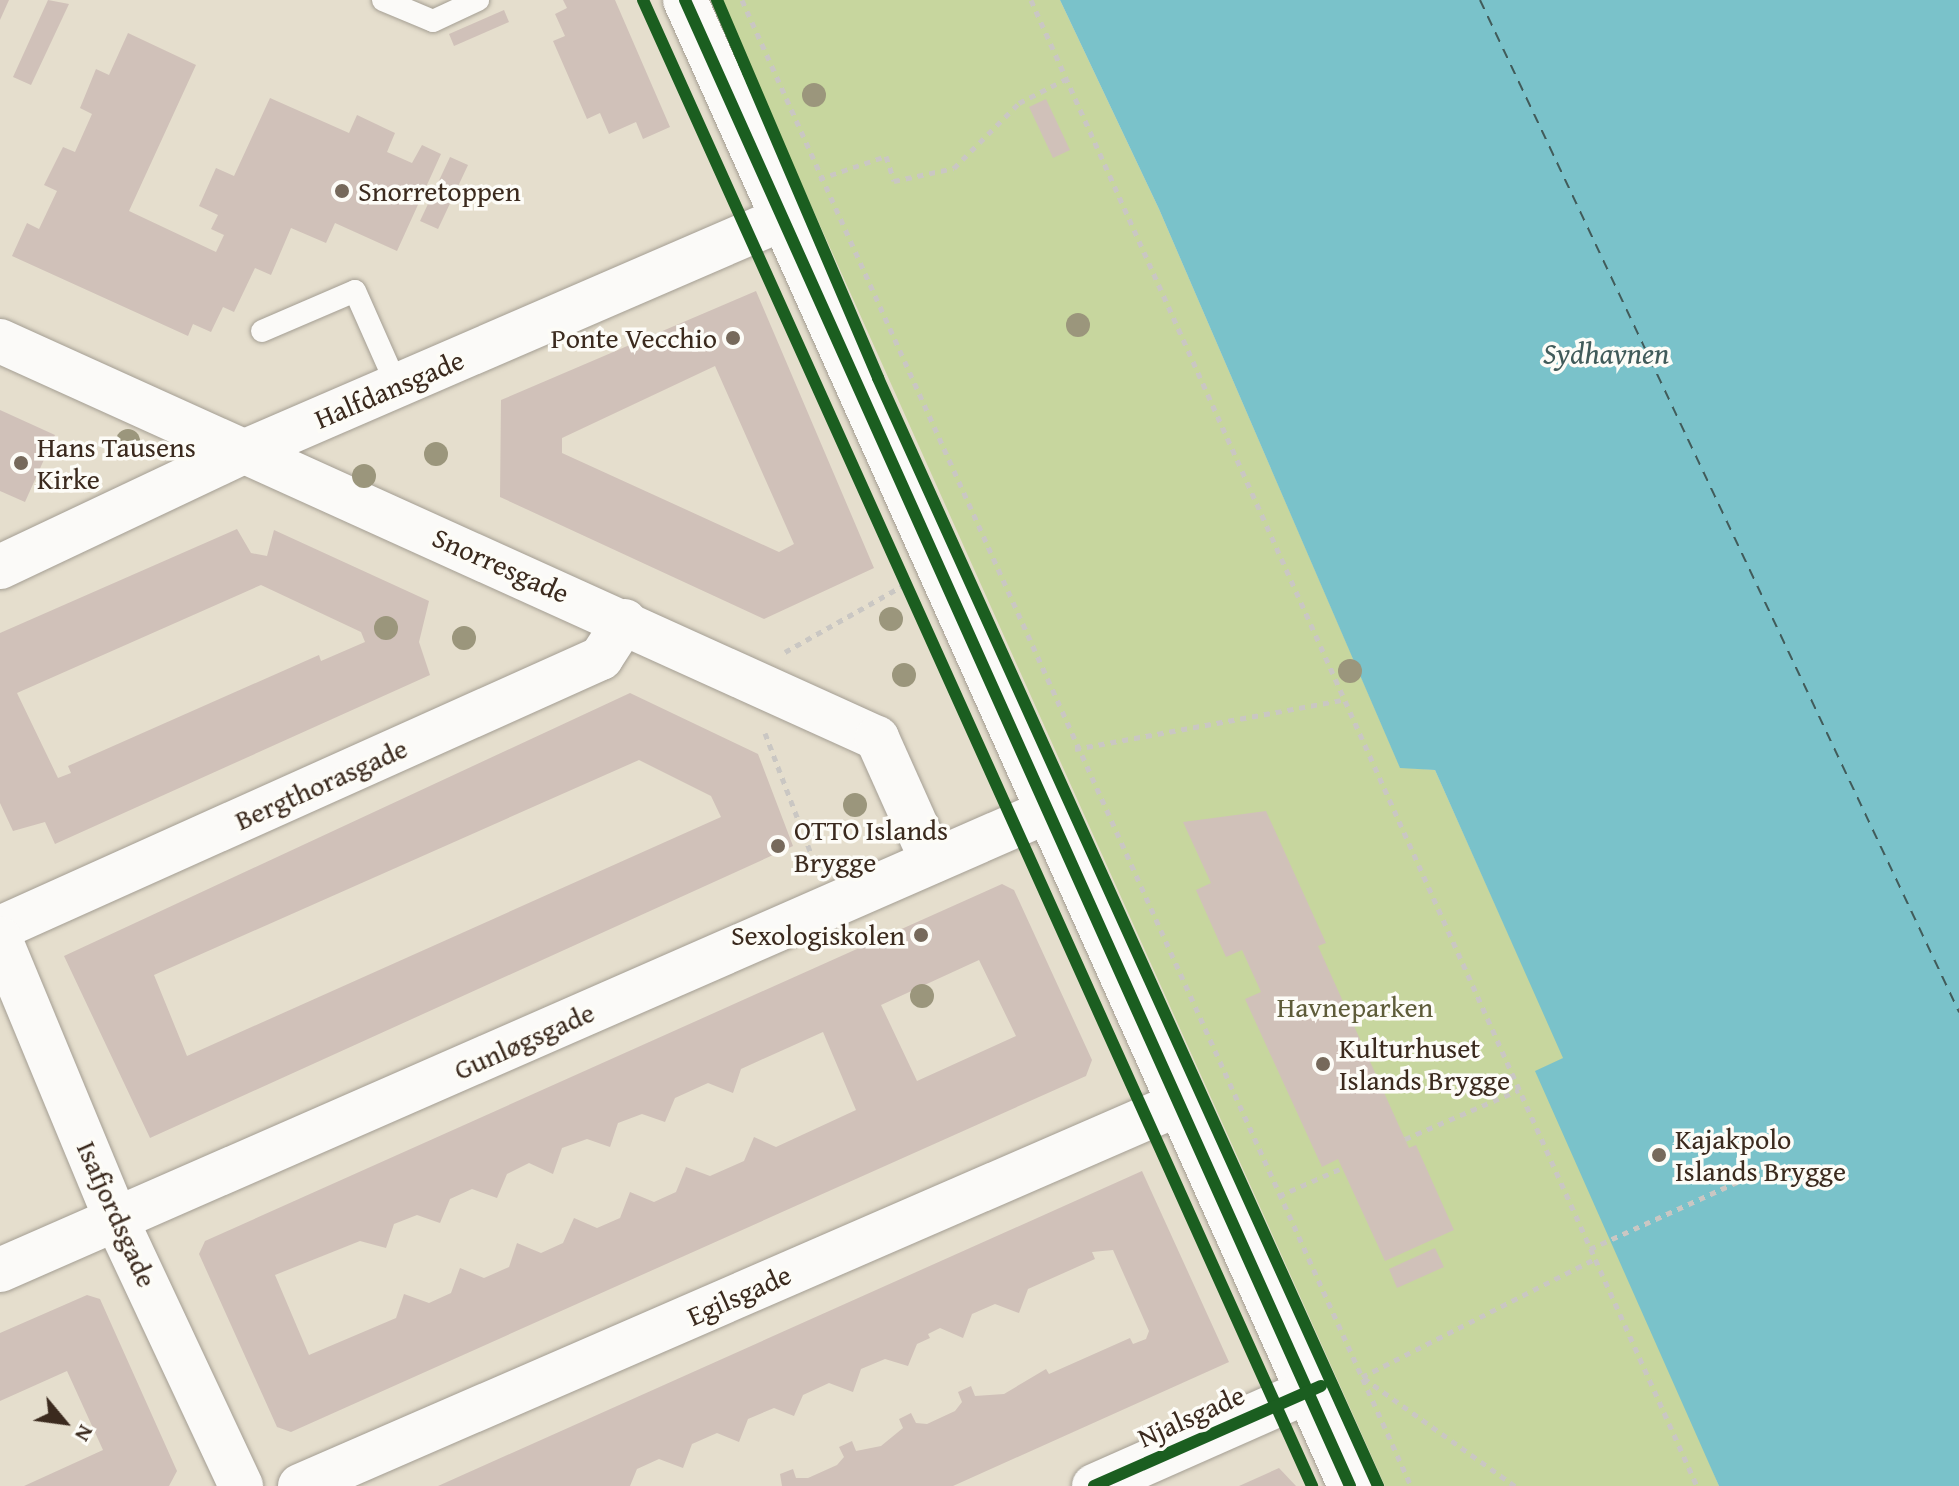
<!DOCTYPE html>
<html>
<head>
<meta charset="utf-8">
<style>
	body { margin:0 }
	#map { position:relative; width:1959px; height:1486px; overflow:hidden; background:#e5decd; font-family:"Gentium Book Plus",serif }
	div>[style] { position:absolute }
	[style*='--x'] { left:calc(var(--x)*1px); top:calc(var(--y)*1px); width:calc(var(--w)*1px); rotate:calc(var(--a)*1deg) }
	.green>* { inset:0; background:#c7d69e }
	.water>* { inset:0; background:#7ac2ca }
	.ferry>* { height:2px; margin-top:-1px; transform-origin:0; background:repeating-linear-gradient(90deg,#415b5a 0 10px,transparent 0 18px) }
	.building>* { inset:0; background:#d0c1b9 }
	.path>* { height:5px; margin-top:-2.5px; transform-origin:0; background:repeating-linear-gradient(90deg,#cac7c3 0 6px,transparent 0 12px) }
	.roads { filter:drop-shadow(0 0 2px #a49e93) drop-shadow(0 0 2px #a49e93) }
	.lane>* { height:22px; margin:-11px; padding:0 11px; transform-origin:11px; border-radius:11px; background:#fbfaf8 }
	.street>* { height:44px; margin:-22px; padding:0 22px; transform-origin:22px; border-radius:22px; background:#fbfaf8 }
	.cycleway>* { height:12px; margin:-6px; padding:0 6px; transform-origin:6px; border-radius:6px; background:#1b5e20 }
	.trees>* { width:24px; height:24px; margin:-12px; border-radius:50%; background:#9b967c }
	.dots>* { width:22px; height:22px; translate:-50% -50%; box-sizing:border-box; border:4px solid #fdfcf7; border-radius:50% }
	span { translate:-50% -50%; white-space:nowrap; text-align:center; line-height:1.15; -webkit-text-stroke:7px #fdfcf7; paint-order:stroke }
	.poi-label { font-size:28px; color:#3b2a1e }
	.left { translate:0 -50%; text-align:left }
	.right { translate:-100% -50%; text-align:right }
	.street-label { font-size:28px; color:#3b2a1e }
	.park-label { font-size:28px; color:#5e5c39 }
	.water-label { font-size:30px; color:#415b5a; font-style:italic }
	.north { position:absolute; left:24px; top:1382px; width:80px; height:80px; -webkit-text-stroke:6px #fdfcf7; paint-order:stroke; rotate:119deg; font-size:22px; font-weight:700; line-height:32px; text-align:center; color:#3b2a1e }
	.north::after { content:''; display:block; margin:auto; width:28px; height:36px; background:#3b2a1e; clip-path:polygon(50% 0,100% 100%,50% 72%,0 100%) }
</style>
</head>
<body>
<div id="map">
	<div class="green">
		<i style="clip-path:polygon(719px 0,1060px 0,1159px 209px,1400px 767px,1435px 770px,1564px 1058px,1545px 1067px,1719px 1486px,1385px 1486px)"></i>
	</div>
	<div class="water">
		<i style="clip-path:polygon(1060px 0,1959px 0,1959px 1486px,1719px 1486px,1535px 1071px,1563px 1058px,1435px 770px,1400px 768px,1159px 209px)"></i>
	</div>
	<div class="ferry">
		<i style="--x:1480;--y:0;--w:1120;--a:64.67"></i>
	</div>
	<div class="building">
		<i style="clip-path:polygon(0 0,9px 0,0 20px)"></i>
		<i style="clip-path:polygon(48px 0,69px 4px,31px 85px,13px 77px)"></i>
		<i style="clip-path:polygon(563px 0,615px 0,670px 127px,643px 139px,636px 122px,609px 134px,600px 113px,587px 119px,553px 41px,565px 36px,555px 14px,567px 8px)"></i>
		<i style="clip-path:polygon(504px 10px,509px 22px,454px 46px,449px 34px)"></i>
		<i style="clip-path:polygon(128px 33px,196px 65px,129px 211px,216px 252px,224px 235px,211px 229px,218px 215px,199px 206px,216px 168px,234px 176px,270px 98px,349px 133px,357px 115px,395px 133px,387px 152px,412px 163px,422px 145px,441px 154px,397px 251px,335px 223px,326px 243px,291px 228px,271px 275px,255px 268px,234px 312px,223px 307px,211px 332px,193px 324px,188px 336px,12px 256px,27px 223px,39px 229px,57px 191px,44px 185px,63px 147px,75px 152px,92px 114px,80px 108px,96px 69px,109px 75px)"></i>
		<i style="clip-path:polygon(1046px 99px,1070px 150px,1053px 158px,1029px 107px)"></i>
		<i style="clip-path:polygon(450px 157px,468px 165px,438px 229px,420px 221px)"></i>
		<i style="clip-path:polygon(evenodd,756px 291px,874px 568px,764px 619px,500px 497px,501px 400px,756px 291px,715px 366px,794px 544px,779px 552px,562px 453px,562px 438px,715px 366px)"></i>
		<i style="clip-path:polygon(0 410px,55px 435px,25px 502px,0 491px)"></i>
		<i style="clip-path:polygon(evenodd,237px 529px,251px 553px,267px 556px,274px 530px,429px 601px,419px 642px,430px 675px,55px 844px,45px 822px,13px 831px,0 803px,0 633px,237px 529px,261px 585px,361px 632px,365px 642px,321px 661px,319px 655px,68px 766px,71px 773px,58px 778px,17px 693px,261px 585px)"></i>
		<i style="clip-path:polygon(evenodd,630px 693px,758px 754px,793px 846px,150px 1138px,64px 956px,630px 693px,639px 760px,711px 796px,721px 817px,187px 1056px,154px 975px,639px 760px)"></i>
		<i style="clip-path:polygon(1266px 811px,1326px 943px,1318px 946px,1409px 1148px,1416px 1145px,1454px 1230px,1385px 1261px,1338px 1159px,1322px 1167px,1245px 999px,1261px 992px,1242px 950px,1226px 957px,1196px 890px,1211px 883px,1183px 822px)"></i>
		<i style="clip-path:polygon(evenodd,1002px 884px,1014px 890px,1092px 1060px,1086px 1076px,291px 1432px,277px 1427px,199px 1254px,205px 1241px,1002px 884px,979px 960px,1016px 1036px,917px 1081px,881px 1005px,979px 960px,1002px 884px,823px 1032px,856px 1110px,776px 1147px,754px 1137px,744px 1161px,710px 1176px,686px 1167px,676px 1192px,654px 1202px,630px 1192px,620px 1218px,597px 1228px,574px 1218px,563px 1243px,541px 1253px,517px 1243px,509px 1267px,484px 1278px,460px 1268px,451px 1293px,429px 1303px,404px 1294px,396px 1318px,309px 1355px,275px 1275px,360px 1241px,386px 1248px,394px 1224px,417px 1215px,440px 1223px,450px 1199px,472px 1189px,497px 1198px,507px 1174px,529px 1163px,553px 1174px,562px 1148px,587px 1139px,610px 1147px,618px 1123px,642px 1114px,665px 1122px,675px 1098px,708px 1083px,733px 1093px,741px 1069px,823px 1032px)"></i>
		<i style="clip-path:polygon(1142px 1171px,1229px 1362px,953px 1486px,782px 1486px,780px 1474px,793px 1469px,796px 1478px,808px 1478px,837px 1465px,844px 1457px,839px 1447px,852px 1441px,856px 1451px,881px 1446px,903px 1428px,899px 1419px,911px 1413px,916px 1423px,927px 1424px,955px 1411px,962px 1402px,958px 1392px,971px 1386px,975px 1396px,1004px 1394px,1046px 1369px,1049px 1374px,1130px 1338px,1133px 1344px,1146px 1339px,1149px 1331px,1113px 1250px,1092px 1252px,1095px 1259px,1028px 1289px,1019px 1313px,995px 1304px,972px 1314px,963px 1338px,940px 1328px,928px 1334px,930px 1338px,917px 1344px,908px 1366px,885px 1359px,861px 1369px,853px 1392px,829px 1383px,803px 1395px,794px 1416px,774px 1408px,748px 1419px,739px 1442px,717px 1433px,692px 1444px,683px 1468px,659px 1459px,637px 1469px,630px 1486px,438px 1486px)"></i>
		<i style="clip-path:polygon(1435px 1248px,1444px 1267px,1397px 1288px,1389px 1269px)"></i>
		<i style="clip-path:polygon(87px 1295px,100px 1299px,177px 1471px,169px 1486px,24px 1486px,103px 1450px,67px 1371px,0 1401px,0 1333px)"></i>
		<i style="clip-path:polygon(1279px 1468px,1296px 1486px,1239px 1486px)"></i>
	</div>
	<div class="path">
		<i style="--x:742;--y:0;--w:1630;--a:65.76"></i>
		<i style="--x:1031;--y:0;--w:1628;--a:65.86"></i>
		<i style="--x:819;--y:179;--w:71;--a:-18.9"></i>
		<i style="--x:886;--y:156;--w:26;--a:72"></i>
		<i style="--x:894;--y:181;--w:61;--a:-12.2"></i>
		<i style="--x:954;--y:168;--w:92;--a:-45"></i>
		<i style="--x:1019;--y:103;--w:53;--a:-27.1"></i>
		<i style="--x:785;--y:652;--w:134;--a:-29.4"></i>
		<i style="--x:765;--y:733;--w:146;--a:69.1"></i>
		<i style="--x:1075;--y:749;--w:272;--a:-10.4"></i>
		<i style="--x:1405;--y:1139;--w:124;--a:-23.3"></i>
		<i style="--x:1279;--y:1196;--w:69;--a:-24"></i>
		<i style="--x:1590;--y:1249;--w:186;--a:-24.5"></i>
		<i style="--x:1515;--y:1486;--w:188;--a:-144.5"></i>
		<i style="--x:1362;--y:1377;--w:261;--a:-26.9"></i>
	</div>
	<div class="roads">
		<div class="lane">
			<i style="--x:383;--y:0;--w:54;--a:22.8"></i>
			<i style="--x:433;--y:21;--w:50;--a:-25"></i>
			<i style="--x:262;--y:331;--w:101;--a:-23.3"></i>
			<i style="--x:355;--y:291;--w:104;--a:66.1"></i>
		</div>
		<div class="street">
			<i style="--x:685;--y:0;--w:1628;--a:65.89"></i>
			<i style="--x:0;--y:341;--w:963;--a:24.36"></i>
			<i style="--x:877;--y:738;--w:135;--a:65.9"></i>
			<i style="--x:0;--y:567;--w:274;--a:-25.3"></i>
			<i style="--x:248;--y:450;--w:582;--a:-23.39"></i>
			<i style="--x:0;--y:928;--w:659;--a:-24.19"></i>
			<i style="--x:601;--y:658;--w:44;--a:-57"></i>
			<i style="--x:0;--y:939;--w:303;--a:67.5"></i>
			<i style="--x:116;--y:1219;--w:295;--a:64.9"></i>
			<i style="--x:0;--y:1270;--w:1144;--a:-23.65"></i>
			<i style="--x:300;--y:1486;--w:958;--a:-23.49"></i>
			<i style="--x:1094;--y:1486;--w:234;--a:-23.9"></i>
		</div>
	</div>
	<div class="cycleway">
		<i style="--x:643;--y:0;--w:1630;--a:65.76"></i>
		<i style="--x:685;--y:0;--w:1628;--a:65.89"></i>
		<i style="--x:717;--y:0;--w:411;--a:66.9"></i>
		<i style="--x:878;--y:378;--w:1216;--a:65.71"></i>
		<i style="--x:1094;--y:1486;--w:248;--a:-23.8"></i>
	</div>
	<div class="trees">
		<i style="left:814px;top:95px"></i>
		<i style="left:1078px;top:325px"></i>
		<i style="left:128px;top:441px"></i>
		<i style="left:436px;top:454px"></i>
		<i style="left:364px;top:476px"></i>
		<i style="left:891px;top:619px"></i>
		<i style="left:386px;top:628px"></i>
		<i style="left:464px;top:638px"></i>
		<i style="left:1350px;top:671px"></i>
		<i style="left:904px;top:675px"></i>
		<i style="left:855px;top:805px"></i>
		<i style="left:922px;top:996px"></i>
	</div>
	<div class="dots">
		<i style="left:342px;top:191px;background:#76695b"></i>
		<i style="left:733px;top:338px;background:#76695b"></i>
		<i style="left:21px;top:463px;background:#76695b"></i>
		<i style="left:778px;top:846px;background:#76695b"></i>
		<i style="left:921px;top:935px;background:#76695b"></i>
		<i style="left:1323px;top:1064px;background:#76695b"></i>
		<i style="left:1659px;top:1155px;background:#76695b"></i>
	</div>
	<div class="poi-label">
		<span class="left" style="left:358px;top:191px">Snorretoppen</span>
		<span class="right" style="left:717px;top:338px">Ponte Vecchio</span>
		<span class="left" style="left:37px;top:463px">Hans Tausens<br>Kirke</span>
		<span class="left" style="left:794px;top:846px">OTTO Islands<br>Brygge</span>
		<span class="right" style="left:905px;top:935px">Sexologiskolen</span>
		<span class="left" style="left:1339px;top:1064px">Kulturhuset<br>Islands Brygge</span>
		<span class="left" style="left:1675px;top:1155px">Kajakpolo<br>Islands Brygge</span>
	</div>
	<div class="street-label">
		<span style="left:389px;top:389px;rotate:-23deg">Halfdansgade</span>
		<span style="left:501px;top:565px;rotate:24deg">Snorresgade</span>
		<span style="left:321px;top:784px;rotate:-24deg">Bergthorasgade</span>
		<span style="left:524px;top:1041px;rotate:-24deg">Gunløgsgade</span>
		<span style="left:117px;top:1214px;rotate:66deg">Isafjordsgade</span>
		<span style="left:739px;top:1295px;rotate:-24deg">Egilsgade</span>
		<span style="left:1191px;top:1416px;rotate:-24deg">Njalsgade</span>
	</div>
	<div class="park-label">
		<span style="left:1355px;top:1007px">Havneparken</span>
	</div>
	<div class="water-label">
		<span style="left:1606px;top:353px">Sydhavnen</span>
	</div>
	<div class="north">N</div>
</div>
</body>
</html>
